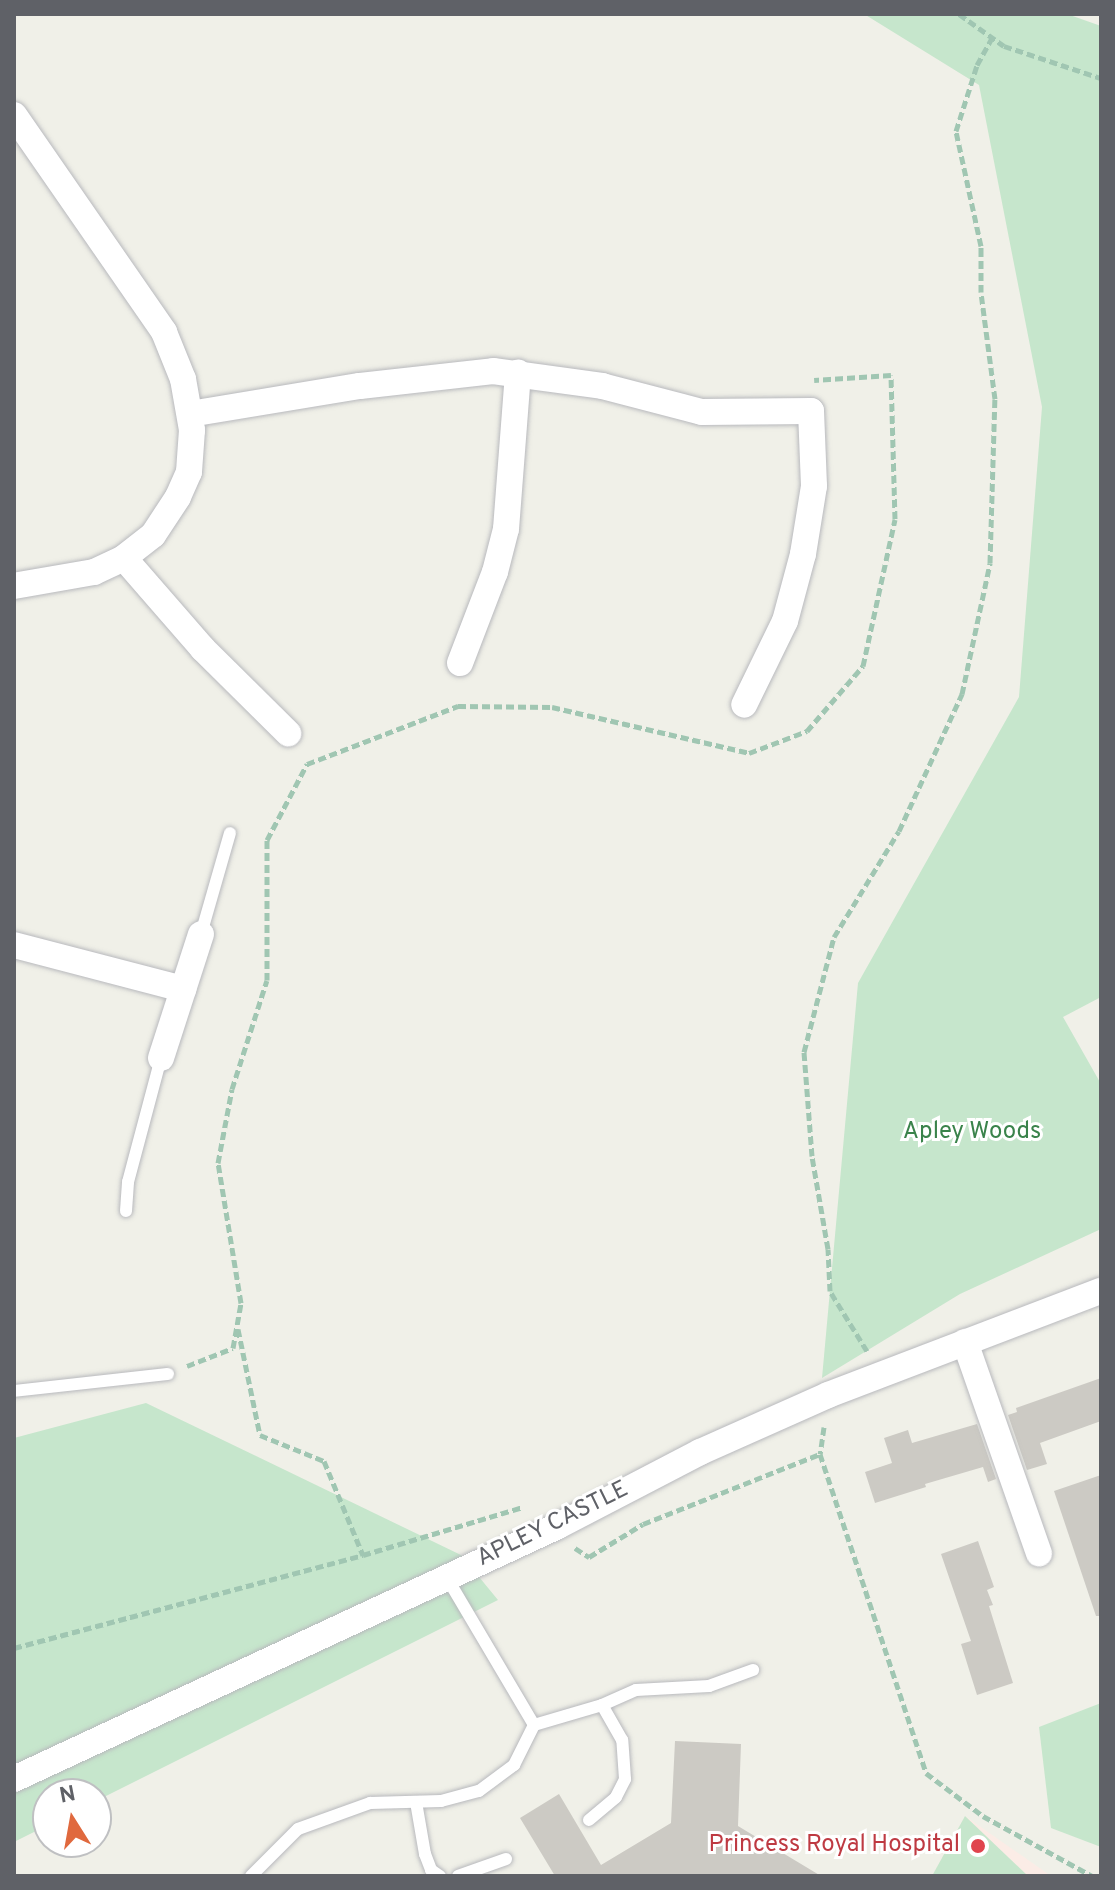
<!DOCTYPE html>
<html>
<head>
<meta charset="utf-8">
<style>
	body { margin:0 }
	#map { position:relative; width:1115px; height:1890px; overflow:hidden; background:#f0f0e8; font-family:Overpass,sans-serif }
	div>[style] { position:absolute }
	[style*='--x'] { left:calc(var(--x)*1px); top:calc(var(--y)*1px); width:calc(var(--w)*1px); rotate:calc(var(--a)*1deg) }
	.medical>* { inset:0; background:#fbece6 }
	.green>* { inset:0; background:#c6e6cc }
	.building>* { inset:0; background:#cccac4 }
	.path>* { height:5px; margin-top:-2.5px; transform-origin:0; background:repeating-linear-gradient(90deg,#a0c6b2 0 8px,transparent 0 12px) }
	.roads { filter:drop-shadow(0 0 2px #b8b9bd) drop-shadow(0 0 2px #b8b9bd) }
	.lane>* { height:12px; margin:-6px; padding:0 6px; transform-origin:6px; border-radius:6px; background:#fff }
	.street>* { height:26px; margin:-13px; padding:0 13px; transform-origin:13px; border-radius:13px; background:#fff }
	.dots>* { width:22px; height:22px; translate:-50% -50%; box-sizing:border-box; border:4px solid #fff; border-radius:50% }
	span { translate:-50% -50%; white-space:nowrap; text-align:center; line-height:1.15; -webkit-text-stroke:6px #fff; paint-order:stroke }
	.park-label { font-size:24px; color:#3a834b }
	.street-label { font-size:24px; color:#5f6167 }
	.health-label { font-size:24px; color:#be3a42 }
	.right { translate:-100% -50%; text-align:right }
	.frame { position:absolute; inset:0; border:16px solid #5f6167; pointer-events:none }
	.north { position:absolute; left:32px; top:1778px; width:80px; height:80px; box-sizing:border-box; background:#fff; border:2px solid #bfc0c2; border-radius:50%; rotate:349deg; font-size:22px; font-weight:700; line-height:32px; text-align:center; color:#5f6167 }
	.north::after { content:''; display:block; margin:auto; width:28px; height:36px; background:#e0693e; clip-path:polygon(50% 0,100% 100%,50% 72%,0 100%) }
</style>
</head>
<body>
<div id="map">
	<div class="medical">
		<i style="clip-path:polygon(965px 1816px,1051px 1876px,932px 1876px)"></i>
	</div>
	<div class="green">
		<i style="clip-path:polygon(864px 14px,1067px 14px,1101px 26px,1101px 997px,1063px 1017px,1101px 1084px,1101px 1229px,960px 1294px,822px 1378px,858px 983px,1019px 697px,1042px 407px,979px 85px)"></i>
		<i style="clip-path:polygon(146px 1403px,461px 1555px,498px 1600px,96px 1801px,96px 1794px,48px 1794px,48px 1825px,14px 1842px,14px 1438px)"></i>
		<i style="clip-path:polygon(1101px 1703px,1101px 1847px,1051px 1828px,1039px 1727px)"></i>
		<i style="clip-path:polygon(965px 1816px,1028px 1876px,932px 1876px)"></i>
	</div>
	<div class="building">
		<i style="clip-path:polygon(1101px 1378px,1101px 1421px,1040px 1443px,1047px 1464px,1027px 1470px,1008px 1415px,1017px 1412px,1016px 1408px)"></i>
		<i style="clip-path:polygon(977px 1424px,996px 1479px,988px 1482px,983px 1467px,925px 1484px,926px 1487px,875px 1503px,865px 1472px,892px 1463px,884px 1438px,908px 1430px,912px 1443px)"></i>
		<i style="clip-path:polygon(1101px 1475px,1101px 1616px,1096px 1616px,1054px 1491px)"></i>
		<i style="clip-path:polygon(978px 1541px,994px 1587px,987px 1590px,993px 1605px,989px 1606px,1013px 1683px,977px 1695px,961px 1644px,971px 1641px,941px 1554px)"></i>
		<i style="clip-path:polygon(675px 1741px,741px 1744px,738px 1826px,821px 1876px,555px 1876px,520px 1818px,559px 1794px,601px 1865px,671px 1823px)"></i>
	</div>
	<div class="path">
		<i style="--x:959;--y:14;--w:55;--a:35.4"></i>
		<i style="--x:1004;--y:46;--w:102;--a:18.3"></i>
		<i style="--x:238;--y:1329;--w:108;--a:78.3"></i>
		<i style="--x:260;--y:1435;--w:69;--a:22.1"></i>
		<i style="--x:324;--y:1461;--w:102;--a:67.5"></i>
		<i style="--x:867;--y:1351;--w:70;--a:-121.7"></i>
		<i style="--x:830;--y:1291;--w:42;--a:-92.7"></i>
		<i style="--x:828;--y:1249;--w:94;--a:-99.8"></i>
		<i style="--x:812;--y:1156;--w:104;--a:-94.4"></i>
		<i style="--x:804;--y:1052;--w:119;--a:-75.4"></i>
		<i style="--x:834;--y:937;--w:124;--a:-58.5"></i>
		<i style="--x:899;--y:831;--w:151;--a:-65.3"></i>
		<i style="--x:962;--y:694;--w:134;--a:-77.9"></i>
		<i style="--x:990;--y:563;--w:164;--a:-88.3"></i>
		<i style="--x:995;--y:399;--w:108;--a:-97.5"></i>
		<i style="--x:981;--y:292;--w:46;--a:-90"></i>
		<i style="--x:981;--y:246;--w:118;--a:-102.3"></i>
		<i style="--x:956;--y:131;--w:69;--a:-72.3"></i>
		<i style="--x:977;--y:65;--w:31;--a:-61"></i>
		<i style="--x:187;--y:1366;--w:49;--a:-21.4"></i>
		<i style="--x:233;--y:1348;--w:46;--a:-79.9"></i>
		<i style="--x:241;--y:1303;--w:142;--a:-99.3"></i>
		<i style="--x:218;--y:1163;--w:75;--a:-79.3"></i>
		<i style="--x:232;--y:1089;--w:114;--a:-72.2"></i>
		<i style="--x:267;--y:980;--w:140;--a:-90"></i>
		<i style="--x:267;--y:840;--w:86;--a:-62.2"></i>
		<i style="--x:307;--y:764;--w:162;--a:-21"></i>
		<i style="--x:458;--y:706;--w:94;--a:0.6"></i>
		<i style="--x:552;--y:707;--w:202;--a:13.1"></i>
		<i style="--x:749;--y:753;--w:62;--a:-20.8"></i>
		<i style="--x:807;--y:731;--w:86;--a:-49.3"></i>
		<i style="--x:863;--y:666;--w:150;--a:-77.7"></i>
		<i style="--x:895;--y:519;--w:144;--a:-91.6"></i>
		<i style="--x:891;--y:375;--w:77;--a:176.3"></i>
		<i style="--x:824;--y:1427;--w:27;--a:98"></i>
		<i style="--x:820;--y:1454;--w:336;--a:71.6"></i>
		<i style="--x:926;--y:1773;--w:71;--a:37"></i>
		<i style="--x:983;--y:1816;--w:124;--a:28.8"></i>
		<i style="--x:575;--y:1548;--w:17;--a:33"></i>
		<i style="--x:589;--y:1557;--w:63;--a:-31.4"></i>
		<i style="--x:643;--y:1524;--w:190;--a:-21.6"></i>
		<i style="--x:14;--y:1648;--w:361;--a:-14.9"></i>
		<i style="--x:363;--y:1555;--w:167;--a:-16.7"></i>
	</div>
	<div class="roads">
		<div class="lane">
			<i style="--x:201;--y:934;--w:105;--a:-74"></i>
			<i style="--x:126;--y:1211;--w:29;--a:-86"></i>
			<i style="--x:128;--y:1182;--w:128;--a:-75.1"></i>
			<i style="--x:14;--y:1391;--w:155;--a:-6.3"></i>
			<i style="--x:534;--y:1725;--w:71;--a:-16.4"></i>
			<i style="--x:602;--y:1705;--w:37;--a:-24"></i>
			<i style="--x:636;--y:1690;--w:73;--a:-3.1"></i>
			<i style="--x:709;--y:1686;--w:47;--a:-20"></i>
			<i style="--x:416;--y:1802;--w:53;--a:80.2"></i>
			<i style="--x:425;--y:1854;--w:17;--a:69"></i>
			<i style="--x:431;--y:1870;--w:11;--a:34"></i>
			<i style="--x:589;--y:1820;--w:35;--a:-40"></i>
			<i style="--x:616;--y:1797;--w:20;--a:-63"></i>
			<i style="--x:625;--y:1779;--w:39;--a:-94"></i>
			<i style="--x:622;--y:1740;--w:40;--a:-119.7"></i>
			<i style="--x:251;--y:1876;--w:66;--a:-45"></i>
			<i style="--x:298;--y:1829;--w:77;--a:-19.9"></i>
			<i style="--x:370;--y:1803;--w:71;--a:-1.6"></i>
			<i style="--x:441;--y:1801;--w:39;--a:-15"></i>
			<i style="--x:479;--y:1791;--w:44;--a:-36.6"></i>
			<i style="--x:514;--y:1765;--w:45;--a:-63.4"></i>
			<i style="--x:534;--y:1725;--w:173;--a:-120.6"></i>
			<i style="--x:458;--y:1876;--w:51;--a:-19.5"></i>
		</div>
		<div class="street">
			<i style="--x:14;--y:115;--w:264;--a:55.3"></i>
			<i style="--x:164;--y:332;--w:51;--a:68"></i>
			<i style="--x:183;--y:379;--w:52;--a:80"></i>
			<i style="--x:192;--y:430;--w:42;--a:94.1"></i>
			<i style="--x:189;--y:472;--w:27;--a:114"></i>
			<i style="--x:178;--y:497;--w:45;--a:123.3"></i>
			<i style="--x:153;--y:535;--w:37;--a:142"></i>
			<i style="--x:124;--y:558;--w:33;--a:155"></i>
			<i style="--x:94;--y:572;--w:81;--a:170.1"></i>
			<i style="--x:190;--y:414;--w:172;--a:-9.4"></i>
			<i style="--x:360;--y:386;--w:134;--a:-6.4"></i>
			<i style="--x:493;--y:371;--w:110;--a:7.8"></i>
			<i style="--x:602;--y:386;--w:103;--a:14.6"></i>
			<i style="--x:702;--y:412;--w:109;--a:-0.5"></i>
			<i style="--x:811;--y:411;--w:75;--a:87.7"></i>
			<i style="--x:814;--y:486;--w:69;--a:99.2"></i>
			<i style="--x:803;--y:554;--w:69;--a:105"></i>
			<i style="--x:785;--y:621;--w:93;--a:116"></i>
			<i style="--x:124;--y:558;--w:121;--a:49"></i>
			<i style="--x:203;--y:649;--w:120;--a:44.7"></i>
			<i style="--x:460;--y:663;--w:97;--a:-69"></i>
			<i style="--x:495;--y:572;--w:44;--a:-75.7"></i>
			<i style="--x:506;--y:529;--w:157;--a:-85.6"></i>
			<i style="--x:14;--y:945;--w:175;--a:14.6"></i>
			<i style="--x:161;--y:1058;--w:130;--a:-72.1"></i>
			<i style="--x:965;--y:1342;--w:224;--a:70.7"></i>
			<i style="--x:14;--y:1779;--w:600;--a:-24.94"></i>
			<i style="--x:558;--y:1526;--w:160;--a:-27.5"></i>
			<i style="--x:700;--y:1452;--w:140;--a:-24"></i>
			<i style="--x:828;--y:1395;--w:292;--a:-20.9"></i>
		</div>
	</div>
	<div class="dots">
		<i style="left:978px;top:1846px;background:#e0444e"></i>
	</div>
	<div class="park-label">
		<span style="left:972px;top:1133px">Apley Woods</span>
	</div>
	<div class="street-label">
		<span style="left:553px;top:1525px;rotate:-26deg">APLEY CASTLE</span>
	</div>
	<div class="health-label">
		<span class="right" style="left:960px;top:1846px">Princess Royal Hospital</span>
	</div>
	<div class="frame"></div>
	<div class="north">N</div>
</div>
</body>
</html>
